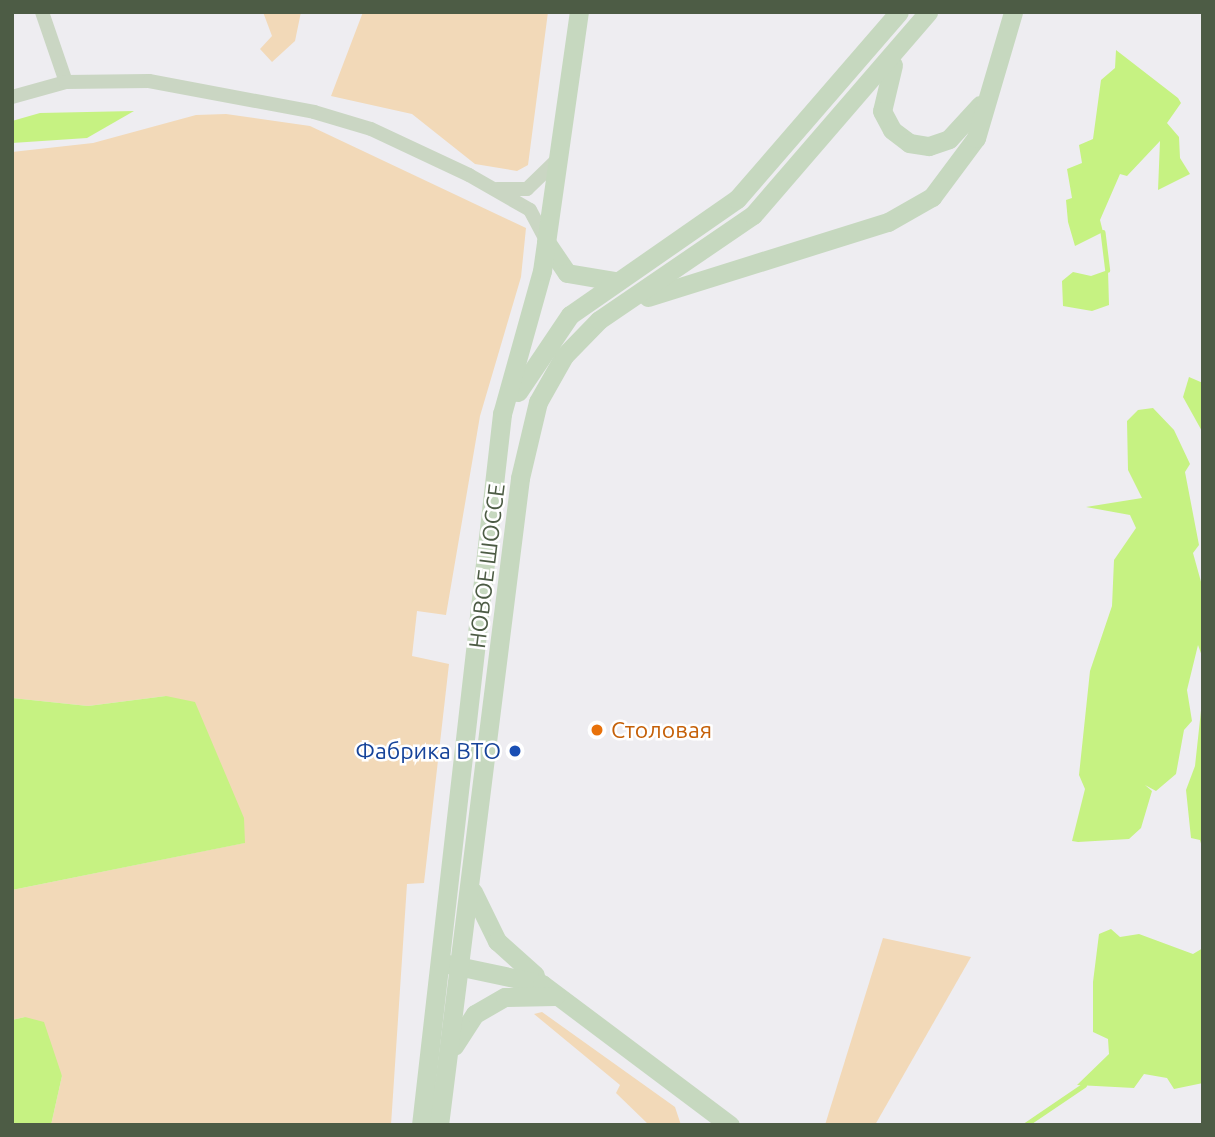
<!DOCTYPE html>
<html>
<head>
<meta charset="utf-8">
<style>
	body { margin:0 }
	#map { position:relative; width:1215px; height:1137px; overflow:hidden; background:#eeedf1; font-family:Ubuntu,sans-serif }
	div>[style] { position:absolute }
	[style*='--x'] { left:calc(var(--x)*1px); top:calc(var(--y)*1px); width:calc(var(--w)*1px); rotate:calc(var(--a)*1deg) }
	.green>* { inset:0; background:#f2d9b8 }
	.water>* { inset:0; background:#c6f282 }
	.stream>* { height:4.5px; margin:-2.25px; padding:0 2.25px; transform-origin:2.25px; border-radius:2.25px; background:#c6f282 }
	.street>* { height:14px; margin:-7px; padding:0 7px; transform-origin:7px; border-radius:7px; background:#cad6c3 }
	.secondary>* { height:19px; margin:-9.5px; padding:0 9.5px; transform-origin:9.5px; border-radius:9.5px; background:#c6d8bf }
	.dots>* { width:19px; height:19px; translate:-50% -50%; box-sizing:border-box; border:4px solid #fff; border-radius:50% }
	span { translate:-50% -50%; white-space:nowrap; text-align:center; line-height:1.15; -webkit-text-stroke:5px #fff; paint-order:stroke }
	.street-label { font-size:23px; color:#4d5c45 }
	.food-label { font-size:23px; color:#c56008 }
	.left { translate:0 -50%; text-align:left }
	.transit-label { font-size:23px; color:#164399 }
	.right { translate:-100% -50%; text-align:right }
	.frame { position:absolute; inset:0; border:14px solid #4d5c45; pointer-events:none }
</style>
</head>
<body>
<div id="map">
	<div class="green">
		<i style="clip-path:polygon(263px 12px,301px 12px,295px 41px,272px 62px,260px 49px,272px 36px)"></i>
		<i style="clip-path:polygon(363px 12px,548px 12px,528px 165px,517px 171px,475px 164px,412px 114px,331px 96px)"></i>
		<i style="clip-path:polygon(226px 114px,310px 126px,526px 228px,521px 277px,480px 416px,446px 615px,417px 611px,412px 656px,449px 664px,424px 883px,407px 884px,391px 1125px,51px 1125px,62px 1076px,25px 1017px,12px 1020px,12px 890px,244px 843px,166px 696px,88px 706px,12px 698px,12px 152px,93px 143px,196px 115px)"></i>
		<i style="clip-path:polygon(883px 938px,971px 957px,875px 1125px,825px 1125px)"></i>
		<i style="clip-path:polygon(542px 1012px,675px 1107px,681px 1125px,649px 1125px,616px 1093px,620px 1085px,534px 1014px)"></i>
	</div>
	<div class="water">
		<i style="clip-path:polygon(1116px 50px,1178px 98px,1181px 103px,1167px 123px,1179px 137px,1180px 158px,1190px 174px,1158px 190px,1160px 141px,1127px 176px,1120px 174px,1100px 220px,1103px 232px,1075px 246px,1068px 222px,1066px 200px,1072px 198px,1067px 169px,1082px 163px,1079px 145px,1093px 139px,1101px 80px,1115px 68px)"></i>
		<i style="clip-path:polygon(134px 111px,87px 138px,12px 143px,12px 121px,40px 113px)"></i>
		<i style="clip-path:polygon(1108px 270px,1109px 305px,1092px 311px,1063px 306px,1062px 281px,1073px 272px,1091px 276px)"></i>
		<i style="clip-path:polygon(1189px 377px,1203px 383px,1203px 433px,1183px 397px)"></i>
		<i style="clip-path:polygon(1153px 408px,1174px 430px,1190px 464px,1185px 472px,1199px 545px,1193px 553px,1203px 589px,1203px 659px,1198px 645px,1187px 690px,1192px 721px,1184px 730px,1176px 774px,1156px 791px,1145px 785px,1152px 791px,1141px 828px,1129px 839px,1078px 842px,1072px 841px,1085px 789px,1079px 775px,1090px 671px,1112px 606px,1114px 560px,1136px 528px,1130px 515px,1086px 507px,1142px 498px,1128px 470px,1127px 421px,1138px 410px)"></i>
		<i style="clip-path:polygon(1203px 692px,1203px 851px,1200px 840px,1191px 838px,1186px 790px,1195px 766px)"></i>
		<i style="clip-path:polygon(166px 696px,195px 702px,244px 818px,245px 843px,12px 890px,12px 698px,88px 706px)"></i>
		<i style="clip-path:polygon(1111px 929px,1120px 937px,1139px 934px,1193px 954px,1203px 948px,1203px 1083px,1174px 1089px,1167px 1078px,1144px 1074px,1134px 1088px,1077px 1085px,1109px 1054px,1108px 1039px,1093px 1032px,1093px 982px,1099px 934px)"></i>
		<i style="clip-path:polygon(25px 1017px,44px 1022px,62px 1076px,51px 1125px,12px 1125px,12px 1020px)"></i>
	</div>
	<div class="stream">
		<i style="--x:1103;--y:232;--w:38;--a:83"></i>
		<i style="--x:1025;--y:1125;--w:71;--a:-34.1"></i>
	</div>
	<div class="street">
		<i style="--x:42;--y:12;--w:74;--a:71.1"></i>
		<i style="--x:12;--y:97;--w:56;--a:-15.5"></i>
		<i style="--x:66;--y:82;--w:83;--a:-0.7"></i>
		<i style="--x:149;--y:81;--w:168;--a:10.6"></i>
		<i style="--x:314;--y:112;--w:59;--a:16.6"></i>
		<i style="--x:371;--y:129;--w:108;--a:25.1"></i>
		<i style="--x:469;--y:175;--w:70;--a:29.8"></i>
		<i style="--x:530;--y:210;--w:34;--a:62"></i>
		<i style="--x:497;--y:189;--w:30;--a:0"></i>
		<i style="--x:527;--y:189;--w:39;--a:-44"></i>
	</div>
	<div class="secondary">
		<i style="--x:893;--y:65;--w:47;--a:103.4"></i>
		<i style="--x:882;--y:111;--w:21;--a:62"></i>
		<i style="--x:892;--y:130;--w:21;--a:37"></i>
		<i style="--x:909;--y:143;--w:20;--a:9"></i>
		<i style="--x:929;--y:146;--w:21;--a:-19"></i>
		<i style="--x:949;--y:139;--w:46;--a:-47.6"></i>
		<i style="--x:546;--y:242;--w:37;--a:56"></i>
		<i style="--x:567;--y:273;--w:49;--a:9.5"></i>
		<i style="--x:648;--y:297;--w:251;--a:-17.4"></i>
		<i style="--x:888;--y:222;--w:51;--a:-29.6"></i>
		<i style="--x:932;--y:197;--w:74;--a:-53.3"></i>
		<i style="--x:976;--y:138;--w:131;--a:-73.6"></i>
		<i style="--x:518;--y:392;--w:93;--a:-56"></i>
		<i style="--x:570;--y:315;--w:203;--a:-34.8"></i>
		<i style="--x:737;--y:199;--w:247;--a:-49.1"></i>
		<i style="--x:473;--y:892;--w:55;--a:63.9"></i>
		<i style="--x:497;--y:941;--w:51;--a:41.8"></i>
		<i style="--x:448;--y:964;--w:96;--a:12"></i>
		<i style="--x:542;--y:984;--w:235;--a:36.9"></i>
		<i style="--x:454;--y:1046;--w:38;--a:-57"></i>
		<i style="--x:475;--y:1014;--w:34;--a:-30"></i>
		<i style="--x:505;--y:997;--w:50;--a:-1.1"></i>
		<i style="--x:421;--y:1125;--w:716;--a:-83.5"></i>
		<i style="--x:502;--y:414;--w:148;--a:-74.4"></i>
		<i style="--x:542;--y:271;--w:262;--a:-81.9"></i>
		<i style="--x:439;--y:1125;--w:652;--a:-82.86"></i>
		<i style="--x:520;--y:478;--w:78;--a:-76.7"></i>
		<i style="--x:538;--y:402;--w:53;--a:-60.5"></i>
		<i style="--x:564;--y:356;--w:50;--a:-45.8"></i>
		<i style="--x:599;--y:320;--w:186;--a:-34.3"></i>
		<i style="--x:753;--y:215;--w:268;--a:-49.2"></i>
	</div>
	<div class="dots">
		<i style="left:597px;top:730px;background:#e8710a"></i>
		<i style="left:515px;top:751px;background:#1a4fb4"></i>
	</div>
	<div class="street-label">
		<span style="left:487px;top:566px;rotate:-83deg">НОВОЕ ШОССЕ</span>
	</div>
	<div class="food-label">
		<span class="left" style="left:611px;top:730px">Столовая</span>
	</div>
	<div class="transit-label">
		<span class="right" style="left:501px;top:751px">Фабрика ВТО</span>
	</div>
	<div class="frame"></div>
</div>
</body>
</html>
